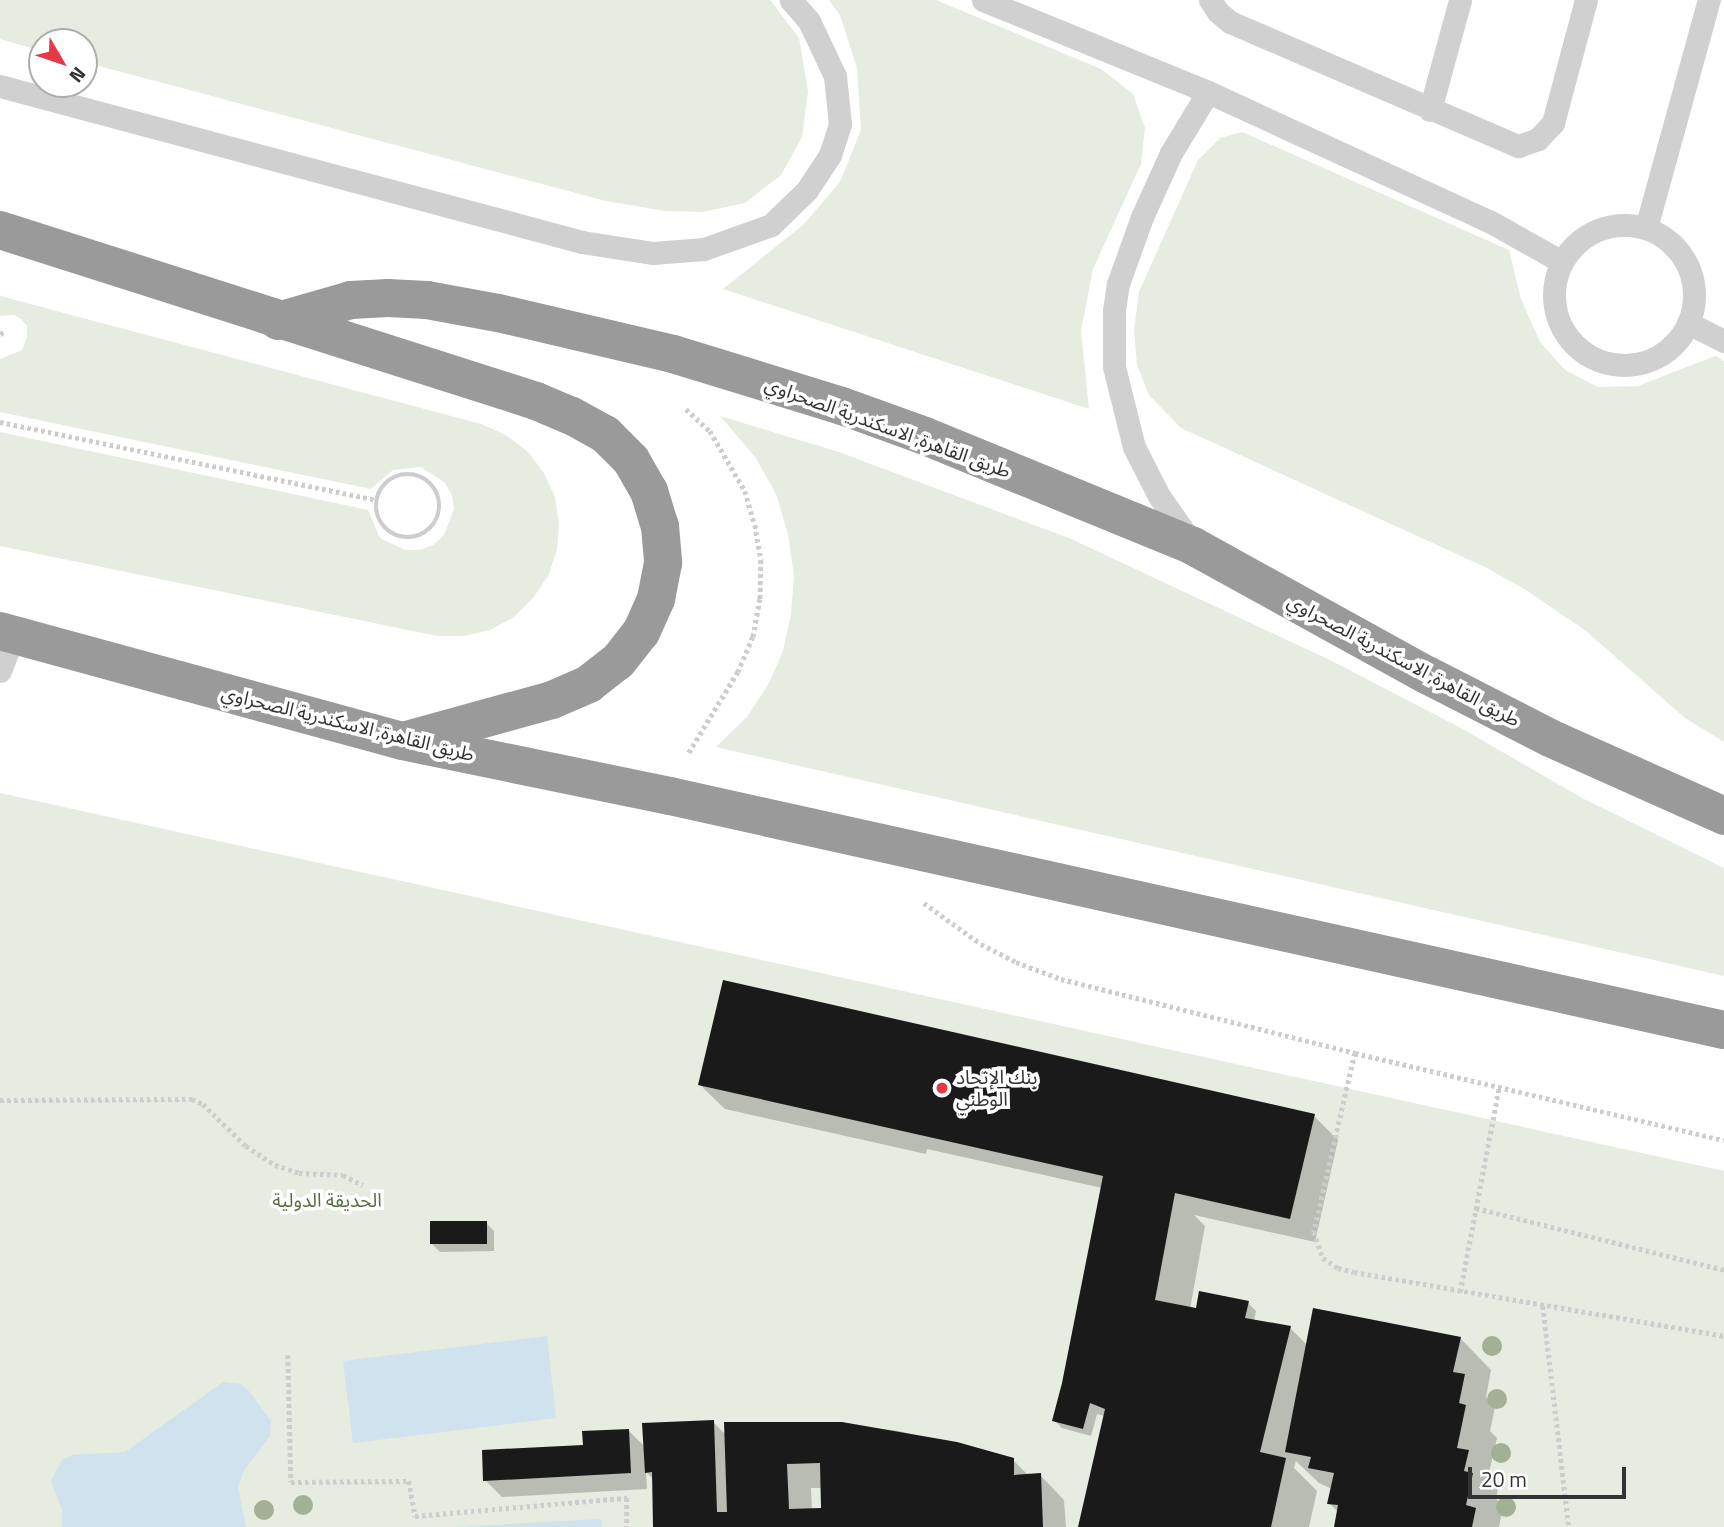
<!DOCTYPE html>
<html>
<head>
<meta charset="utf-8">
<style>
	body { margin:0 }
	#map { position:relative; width:1724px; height:1527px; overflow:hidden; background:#fff; font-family:"Titillium Web","Noto Sans Arabic",sans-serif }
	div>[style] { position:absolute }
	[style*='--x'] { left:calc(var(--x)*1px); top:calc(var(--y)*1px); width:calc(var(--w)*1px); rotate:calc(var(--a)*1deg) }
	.green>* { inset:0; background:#e6ecdf }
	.water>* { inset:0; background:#cfe2ee }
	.shadow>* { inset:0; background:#0003 }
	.building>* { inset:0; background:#1a1a1a }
	.path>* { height:4.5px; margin-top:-2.25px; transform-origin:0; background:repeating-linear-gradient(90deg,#cdcdcd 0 3.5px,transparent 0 7px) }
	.path>.ring { margin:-2.25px; padding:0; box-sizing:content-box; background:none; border:4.5px solid #cdcdcd; border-radius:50% }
	.lane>* { height:23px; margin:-11.5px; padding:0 11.5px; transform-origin:11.5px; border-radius:11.5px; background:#d0d0d0 }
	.lane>.ring { margin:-11.5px; padding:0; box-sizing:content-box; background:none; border:23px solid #d0d0d0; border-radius:50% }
	.highway>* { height:38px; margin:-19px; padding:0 19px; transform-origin:19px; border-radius:19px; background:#9a9a9a }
	.trees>* { width:20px; height:20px; margin:-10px; border-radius:50%; background:#a2b095 }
	.dots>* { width:19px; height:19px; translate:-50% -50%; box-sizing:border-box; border:4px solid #fff; border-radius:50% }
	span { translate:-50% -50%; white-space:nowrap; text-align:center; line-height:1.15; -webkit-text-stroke:7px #fff; paint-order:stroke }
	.street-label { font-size:19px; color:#333 }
	.poi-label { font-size:19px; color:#333 }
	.left { translate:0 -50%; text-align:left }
	.park-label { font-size:19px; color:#56703f }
	.north { position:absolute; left:28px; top:28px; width:70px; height:70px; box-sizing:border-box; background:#fff; border:2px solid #adadad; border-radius:50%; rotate:129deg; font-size:19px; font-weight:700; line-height:28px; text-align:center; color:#333 }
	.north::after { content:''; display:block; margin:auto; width:24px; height:32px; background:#e63946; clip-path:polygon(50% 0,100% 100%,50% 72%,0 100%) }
	.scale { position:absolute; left:1468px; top:1467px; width:158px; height:32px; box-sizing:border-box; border:4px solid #333; border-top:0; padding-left:9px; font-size:21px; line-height:24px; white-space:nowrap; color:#333; -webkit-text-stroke:5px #fff; paint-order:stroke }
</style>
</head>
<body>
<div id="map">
	<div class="green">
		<i style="clip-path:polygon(0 0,770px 0,799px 38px,808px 91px,802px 137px,781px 175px,745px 203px,702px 212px,665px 211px,606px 201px,84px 62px,84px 42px,42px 42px,42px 51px,0 39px)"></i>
		<i style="clip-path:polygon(829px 0,936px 0,1101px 69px,1133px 94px,1145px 128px,1141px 164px,1093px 269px,1081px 331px,1089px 409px,723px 289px,803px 225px,840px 182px,861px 130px,857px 68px,840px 15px)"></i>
		<i style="clip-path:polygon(1242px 132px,1509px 250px,1521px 299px,1540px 342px,1565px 370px,1598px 387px,1638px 386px,1715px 356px,1724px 361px,1724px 742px,1685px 718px,1586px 631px,1526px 590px,1485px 567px,1181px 428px,1149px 395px,1137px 365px,1134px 330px,1139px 292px,1198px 160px,1220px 138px)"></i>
		<i style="clip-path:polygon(0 296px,481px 424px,506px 435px,528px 452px,544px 473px,555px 497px,559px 524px,557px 550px,548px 576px,533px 598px,514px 617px,490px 630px,463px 636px,437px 636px,0 546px,0 432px,368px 510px,380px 538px,405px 550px,419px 550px,433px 545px,444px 535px,454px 509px,452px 495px,445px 483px,421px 467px,393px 470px,371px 489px,0 412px,0 359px,22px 350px,27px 337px,27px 326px,21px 319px,14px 315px,0 316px)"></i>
		<i style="clip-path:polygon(720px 416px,836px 451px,1069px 538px,1330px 660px,1459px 727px,1584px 799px,1724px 868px,1724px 976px,716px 747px,747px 717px,768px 685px,783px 651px,791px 614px,794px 576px,788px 534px,776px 494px,755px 457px)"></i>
		<i style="clip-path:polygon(0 793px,1724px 1171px,1724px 1527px,0 1527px)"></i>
	</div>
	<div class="water">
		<i style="clip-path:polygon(547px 1336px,556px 1418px,353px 1443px,343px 1361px)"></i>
		<i style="clip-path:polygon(223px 1382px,240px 1384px,249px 1391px,271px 1421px,270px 1436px,244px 1470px,238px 1487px,246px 1527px,62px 1527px,62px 1510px,51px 1481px,62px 1460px,73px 1455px,125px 1452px)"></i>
		<i style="clip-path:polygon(601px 1519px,602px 1527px,454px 1527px)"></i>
	</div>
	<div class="shadow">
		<i style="clip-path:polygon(700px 1085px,1314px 1116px,1338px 1140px,1315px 1242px,1194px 1215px,1205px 1226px,1190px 1309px,1248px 1303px,1256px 1311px,1254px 1321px,1290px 1328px,1308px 1346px,1460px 1338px,1491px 1370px,1486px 1397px,1495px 1407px,1490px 1431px,1497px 1438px,1489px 1473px,1499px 1483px,1496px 1499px,1503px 1506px,1499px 1527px,1335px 1527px,1338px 1512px,1329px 1503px,1332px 1489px,1319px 1483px,1296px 1461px,1294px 1468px,1317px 1491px,1309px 1527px,1079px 1527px,1105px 1416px,1097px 1414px,1091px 1436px,1062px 1428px,1054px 1420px,1064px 1382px,1102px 1188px,927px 1149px,926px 1154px,725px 1109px)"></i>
		<i style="clip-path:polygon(486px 1223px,494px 1231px,494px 1251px,440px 1252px,432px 1244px)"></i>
		<i style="clip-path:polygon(evenodd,713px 1422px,726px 1435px,842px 1424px,899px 1431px,1013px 1460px,1029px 1476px,1040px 1475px,1064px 1500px,1066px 1527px,655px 1527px,654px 1480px,646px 1472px,647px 1489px,502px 1497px,485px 1480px,628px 1430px,645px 1447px,713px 1422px,811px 1488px,822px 1488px,823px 1509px,812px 1510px,811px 1488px)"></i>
	</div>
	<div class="building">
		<i style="clip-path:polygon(723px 980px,1315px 1114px,1290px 1219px,1175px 1193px,1155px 1300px,1196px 1308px,1199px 1291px,1249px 1301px,1245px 1318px,1291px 1326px,1260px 1452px,1286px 1458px,1271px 1527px,1078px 1527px,1105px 1409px,1090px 1403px,1083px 1429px,1052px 1421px,1062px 1383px,1103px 1176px,698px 1085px)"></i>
		<i style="clip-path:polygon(430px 1221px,487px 1221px,487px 1244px,430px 1244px)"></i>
		<i style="clip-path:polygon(1313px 1308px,1461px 1337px,1453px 1372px,1465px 1374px,1459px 1403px,1466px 1405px,1457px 1448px,1469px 1450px,1464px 1471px,1473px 1473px,1466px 1505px,1476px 1508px,1472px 1527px,1334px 1527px,1338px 1505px,1327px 1504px,1334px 1473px,1308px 1468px,1311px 1457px,1285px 1452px)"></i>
		<i style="clip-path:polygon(evenodd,714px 1420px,717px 1512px,727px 1512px,724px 1422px,842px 1422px,957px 1442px,1014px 1458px,1014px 1475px,1041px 1473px,1043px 1527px,653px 1527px,652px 1472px,645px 1473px,642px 1423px,714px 1420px,820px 1463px,821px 1508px,789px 1509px,787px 1464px,820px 1463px)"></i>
		<i style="clip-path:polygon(629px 1429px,631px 1473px,483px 1481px,482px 1450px,583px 1445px,582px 1431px)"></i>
	</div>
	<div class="path">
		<i style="--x:0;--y:334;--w:4;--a:-27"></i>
		<i style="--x:686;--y:409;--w:33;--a:43"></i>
		<i style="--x:710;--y:431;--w:69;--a:59.7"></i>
		<i style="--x:745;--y:491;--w:35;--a:74"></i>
		<i style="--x:755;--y:525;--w:36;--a:80"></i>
		<i style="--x:761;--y:560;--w:39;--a:91"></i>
		<i style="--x:760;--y:599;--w:39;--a:100"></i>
		<i style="--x:753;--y:637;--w:38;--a:113"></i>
		<i style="--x:738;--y:672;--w:95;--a:121.2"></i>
		<i style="--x:0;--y:422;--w:384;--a:11.7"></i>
		<i class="ring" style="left:376px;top:474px;width:59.5px;height:59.5px"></i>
		<i style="--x:924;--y:903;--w:70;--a:35.7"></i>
		<i style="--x:981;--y:944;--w:39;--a:27"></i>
		<i style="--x:1016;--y:962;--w:48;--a:20.7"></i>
		<i style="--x:1061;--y:979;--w:303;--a:14.1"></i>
		<i style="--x:1355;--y:1053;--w:379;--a:13.3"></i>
		<i style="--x:1355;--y:1053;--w:184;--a:102.9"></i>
		<i style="--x:1314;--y:1232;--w:28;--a:71"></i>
		<i style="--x:1323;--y:1258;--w:18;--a:34"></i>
		<i style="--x:1338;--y:1268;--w:16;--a:14"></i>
		<i style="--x:1354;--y:1272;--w:375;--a:9.8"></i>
		<i style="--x:0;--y:1100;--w:192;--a:-0.3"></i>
		<i style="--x:192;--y:1099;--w:12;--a:24"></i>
		<i style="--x:203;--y:1104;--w:60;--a:44.3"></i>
		<i style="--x:246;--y:1146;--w:35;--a:33"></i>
		<i style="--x:275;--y:1165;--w:25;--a:18"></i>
		<i style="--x:299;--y:1173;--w:44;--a:2.6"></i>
		<i style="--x:343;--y:1175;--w:22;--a:27"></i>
		<i style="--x:1476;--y:1208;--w:256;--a:14"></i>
		<i style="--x:1460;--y:1292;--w:209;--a:-79.2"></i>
		<i style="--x:1543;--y:1306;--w:223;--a:83.3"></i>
		<i style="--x:288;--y:1355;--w:127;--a:88.6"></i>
		<i style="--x:291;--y:1482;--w:118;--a:-0.5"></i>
		<i style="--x:409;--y:1481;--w:36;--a:80"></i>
		<i style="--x:415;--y:1516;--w:213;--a:-4.9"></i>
		<i style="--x:627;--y:1498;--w:29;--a:90"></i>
	</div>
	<div class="lane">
		<i style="--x:983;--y:0;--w:243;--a:22.2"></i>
		<i style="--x:1208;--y:92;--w:309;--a:24.7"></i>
		<i style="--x:1489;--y:221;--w:84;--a:29.3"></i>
		<i style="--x:1210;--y:0;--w:14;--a:56"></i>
		<i style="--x:1218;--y:12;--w:16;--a:40"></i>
		<i style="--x:1230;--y:22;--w:314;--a:23.3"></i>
		<i style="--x:1518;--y:146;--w:21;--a:-19"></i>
		<i style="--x:1538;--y:139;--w:22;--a:-47"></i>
		<i style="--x:1553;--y:123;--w:127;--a:-75"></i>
		<i style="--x:0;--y:86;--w:603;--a:15"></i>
		<i style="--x:582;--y:242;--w:72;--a:8.8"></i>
		<i style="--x:653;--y:253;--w:51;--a:-4.5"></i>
		<i style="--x:704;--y:249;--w:71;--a:-19.7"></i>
		<i style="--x:771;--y:225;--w:50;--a:-44.2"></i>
		<i style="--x:807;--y:190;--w:42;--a:-56.7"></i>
		<i style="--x:830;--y:155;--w:33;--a:-72"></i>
		<i style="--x:840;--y:124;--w:48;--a:-95.9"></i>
		<i style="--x:835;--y:76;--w:61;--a:-115.3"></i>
		<i style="--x:809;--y:21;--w:28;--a:-131"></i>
		<i style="--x:1430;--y:110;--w:114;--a:-74.7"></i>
		<i class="ring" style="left:1554px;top:225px;width:117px;height:117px"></i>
		<i style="--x:1646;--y:228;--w:237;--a:-74.6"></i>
		<i style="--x:1688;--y:323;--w:40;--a:26.6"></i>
		<i style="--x:1192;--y:543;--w:57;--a:-125.1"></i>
		<i style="--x:1159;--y:496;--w:55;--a:-117"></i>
		<i style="--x:1134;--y:447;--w:82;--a:-104"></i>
		<i style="--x:1114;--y:367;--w:56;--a:-90"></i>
		<i style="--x:1114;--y:311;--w:27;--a:-82"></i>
		<i style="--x:1118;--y:284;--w:71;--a:-70.3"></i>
		<i style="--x:1142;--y:217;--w:70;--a:-65.6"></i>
		<i style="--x:1171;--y:153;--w:71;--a:-58.8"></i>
		<i style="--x:0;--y:671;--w:40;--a:-69"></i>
	</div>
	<div class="highway">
		<i style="--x:0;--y:230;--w:563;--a:17.69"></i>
		<i style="--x:536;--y:401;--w:39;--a:23"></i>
		<i style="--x:572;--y:416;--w:38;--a:29"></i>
		<i style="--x:605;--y:434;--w:37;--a:45"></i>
		<i style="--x:631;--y:460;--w:36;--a:60"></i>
		<i style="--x:649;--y:491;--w:37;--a:73"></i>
		<i style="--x:660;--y:526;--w:37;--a:85"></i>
		<i style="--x:663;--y:563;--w:37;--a:101"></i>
		<i style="--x:656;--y:599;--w:36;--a:114"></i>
		<i style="--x:641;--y:632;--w:37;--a:128"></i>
		<i style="--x:618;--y:661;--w:37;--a:142"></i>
		<i style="--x:589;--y:684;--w:40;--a:156.6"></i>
		<i style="--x:552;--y:700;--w:150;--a:164.6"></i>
		<i style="--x:278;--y:321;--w:76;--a:-16"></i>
		<i style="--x:351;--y:300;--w:37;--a:-3"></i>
		<i style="--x:388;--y:298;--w:39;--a:3"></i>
		<i style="--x:427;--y:300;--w:72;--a:10.4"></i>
		<i style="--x:498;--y:313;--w:180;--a:13.2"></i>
		<i style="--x:673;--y:354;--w:177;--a:17.1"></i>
		<i style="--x:842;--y:406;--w:88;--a:19.9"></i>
		<i style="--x:925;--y:436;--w:290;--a:22.3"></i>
		<i style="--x:1193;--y:546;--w:267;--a:28.9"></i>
		<i style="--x:1427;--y:675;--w:138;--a:27.1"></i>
		<i style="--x:1550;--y:738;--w:191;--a:24.1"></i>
		<i style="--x:0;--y:631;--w:417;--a:15.3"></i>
		<i style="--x:402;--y:741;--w:274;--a:11.6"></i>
		<i style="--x:670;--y:796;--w:1080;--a:12.52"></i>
	</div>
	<div class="trees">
		<i style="left:1492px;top:1346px"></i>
		<i style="left:1497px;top:1399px"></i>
		<i style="left:1501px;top:1453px"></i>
		<i style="left:303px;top:1505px"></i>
		<i style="left:1506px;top:1507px"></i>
		<i style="left:264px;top:1510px"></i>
	</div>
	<div class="dots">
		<i style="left:942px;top:1088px;background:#e63946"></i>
	</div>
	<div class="street-label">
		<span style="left:888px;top:427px;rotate:20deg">طريق القاهرة, الاسكندرية الصحراوي</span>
		<span style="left:1404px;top:660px;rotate:28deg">طريق القاهرة, الاسكندرية الصحراوي</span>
		<span style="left:348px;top:723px;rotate:14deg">طريق القاهرة, الاسكندرية الصحراوي</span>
	</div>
	<div class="poi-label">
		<span class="left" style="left:956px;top:1088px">بنك الإتحاد<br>الوطني</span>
	</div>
	<div class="park-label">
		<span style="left:327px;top:1200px">الحديقة الدولية</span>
	</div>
	<div class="north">N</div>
	<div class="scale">20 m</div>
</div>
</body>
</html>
